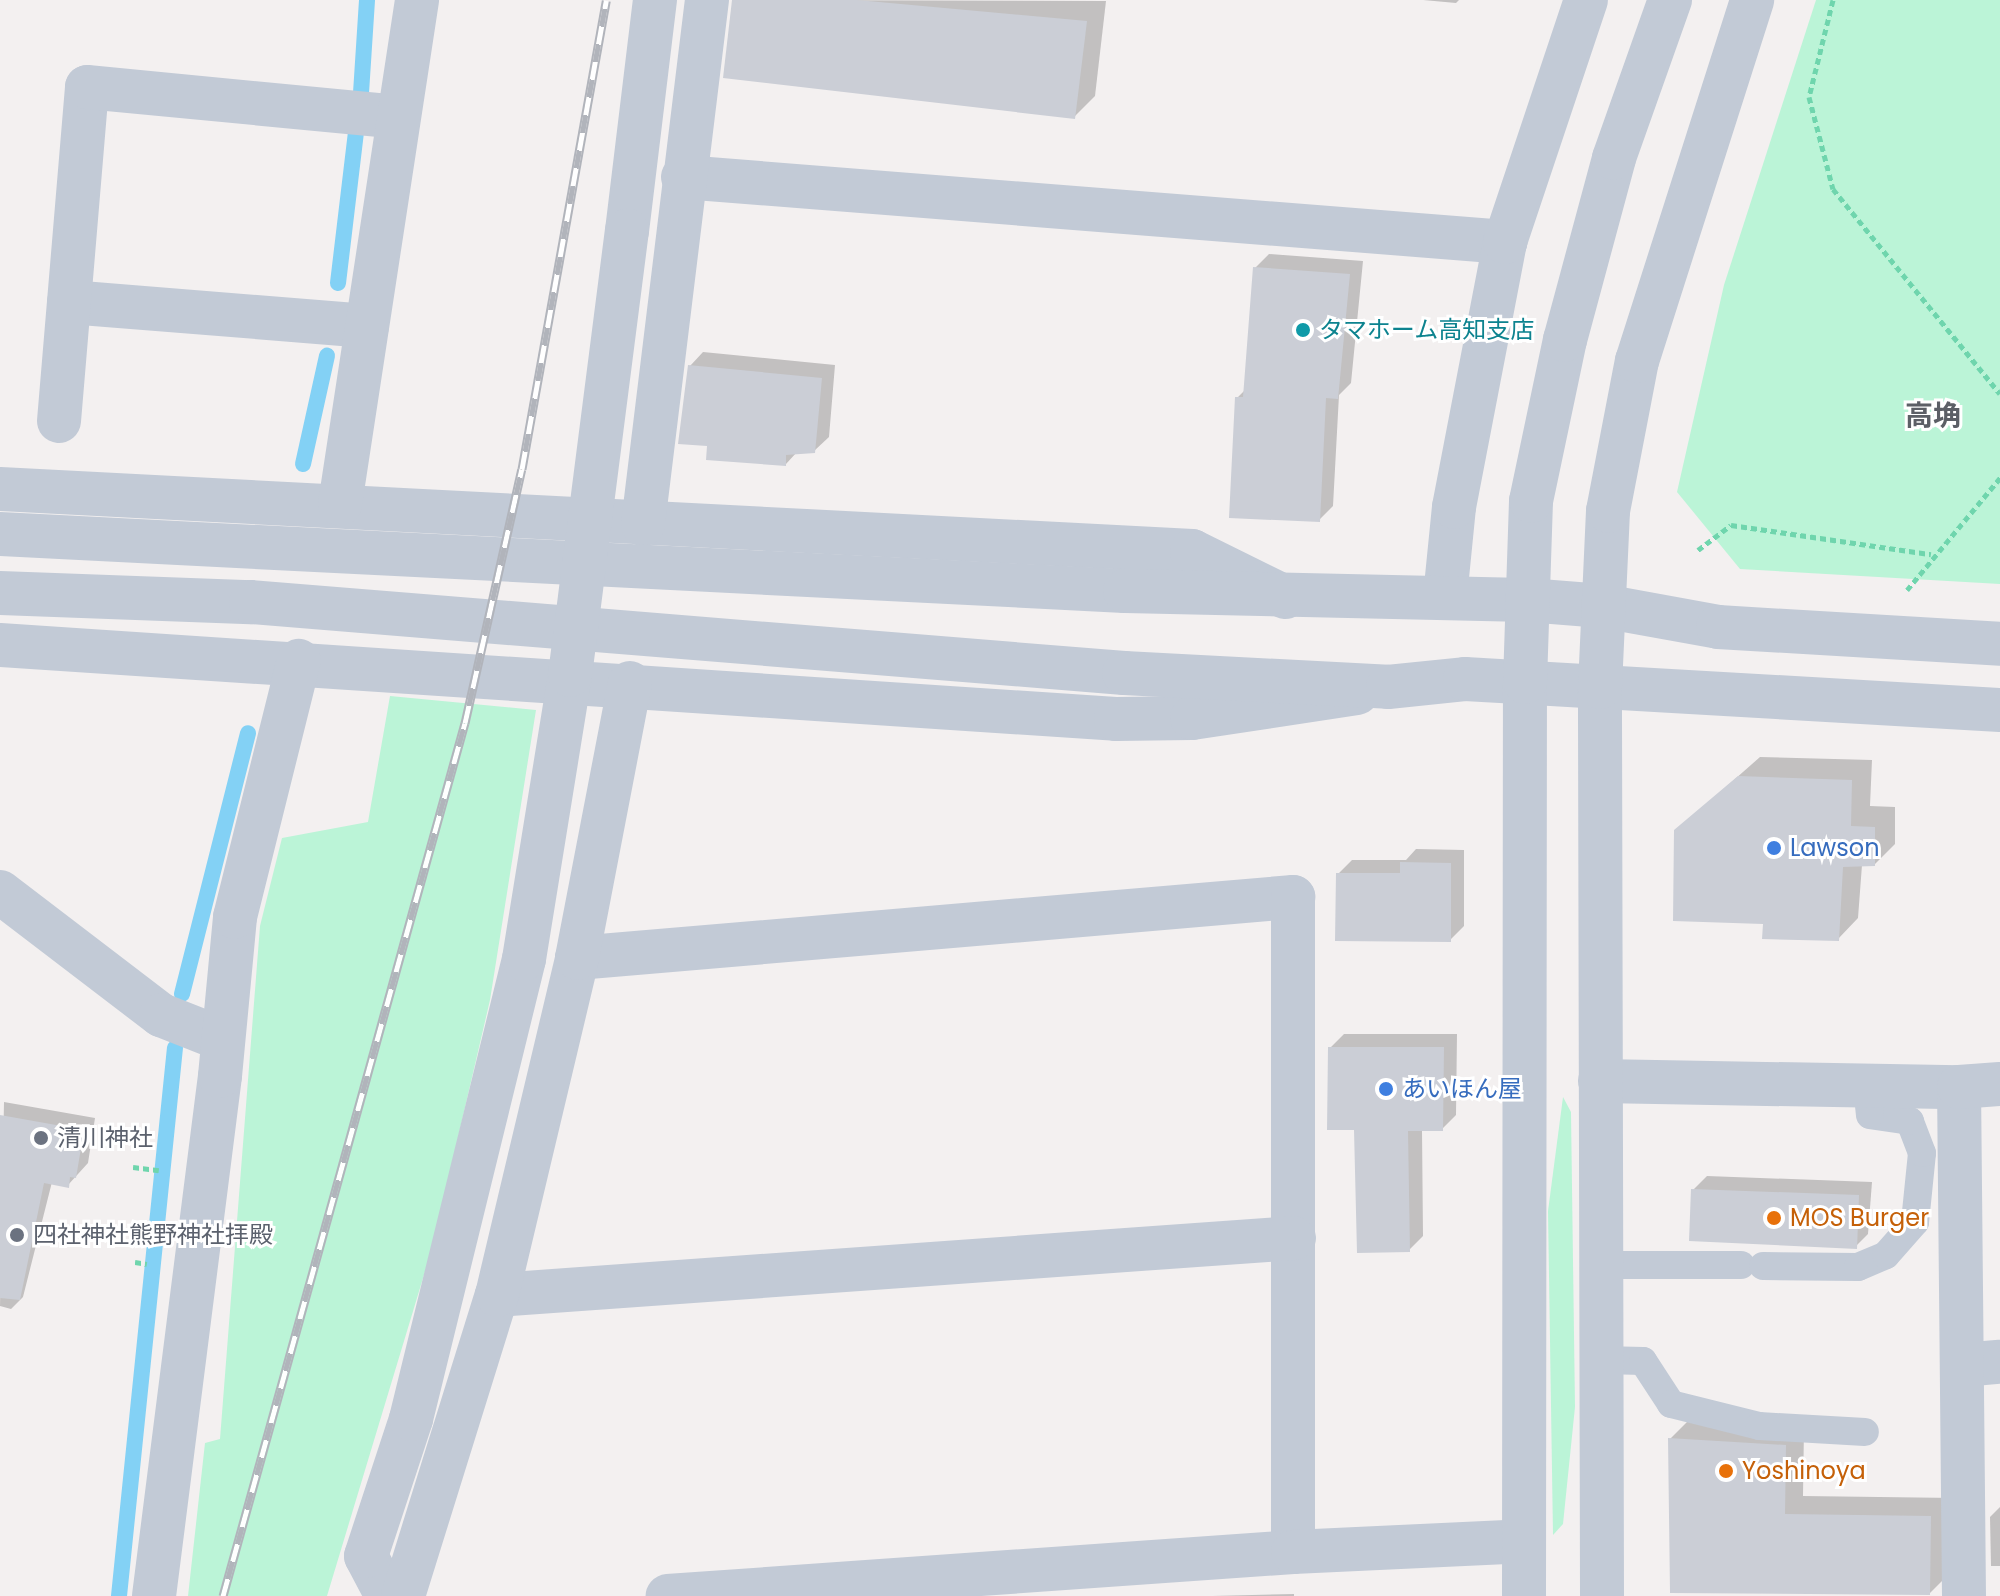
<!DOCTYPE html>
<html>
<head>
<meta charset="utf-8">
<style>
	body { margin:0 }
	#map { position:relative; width:2000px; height:1596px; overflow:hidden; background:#f3f0f0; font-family:Poppins,"Noto Sans JP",sans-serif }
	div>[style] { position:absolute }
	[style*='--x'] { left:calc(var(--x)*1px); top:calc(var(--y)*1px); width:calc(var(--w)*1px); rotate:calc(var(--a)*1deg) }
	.green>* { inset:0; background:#bbf4d7 }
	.shadow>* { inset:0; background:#0003 }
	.stream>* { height:16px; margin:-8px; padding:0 8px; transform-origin:8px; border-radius:8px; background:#83d1f5 }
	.building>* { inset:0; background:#cbced6 }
	.path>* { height:5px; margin-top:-2.5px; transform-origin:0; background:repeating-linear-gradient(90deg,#6fd5ad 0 6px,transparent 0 10px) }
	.service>* { height:28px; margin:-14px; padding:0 14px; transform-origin:14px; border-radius:14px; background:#c2cad6 }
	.minor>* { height:44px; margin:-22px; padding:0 22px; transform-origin:22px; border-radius:22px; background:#c2cad6 }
	.tertiary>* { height:44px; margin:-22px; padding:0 22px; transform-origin:22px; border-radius:22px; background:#c2cad6 }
	.rail>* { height:9px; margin-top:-4.5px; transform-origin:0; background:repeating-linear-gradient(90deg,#fff 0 18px,#b1b4bb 0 36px); box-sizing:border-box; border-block:2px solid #b1b4bb }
	.minor-bridge>* { height:44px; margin:-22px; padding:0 22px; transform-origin:22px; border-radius:22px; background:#c2cad6 }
	.dots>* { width:22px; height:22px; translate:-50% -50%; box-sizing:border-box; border:4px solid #fff; border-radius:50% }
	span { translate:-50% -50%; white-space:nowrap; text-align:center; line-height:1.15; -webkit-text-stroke:6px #fff; paint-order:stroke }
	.culture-label { font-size:24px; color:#0d838f }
	.left { translate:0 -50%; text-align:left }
	.shop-label { font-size:24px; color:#366cbe }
	.worship-label { font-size:24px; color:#5b616d }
	.food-label { font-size:24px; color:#c56008 }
	.quarter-label { font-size:28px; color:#5c5f66; font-weight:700 }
</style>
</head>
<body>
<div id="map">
	<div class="green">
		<i style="clip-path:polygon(1816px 0,2000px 0,2000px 584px,1740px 569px,1677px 492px,1724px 285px)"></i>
		<i style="clip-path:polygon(390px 696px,536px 710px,490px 1000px,433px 1245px,327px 1596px,188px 1596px,205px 1443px,220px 1439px,260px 926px,282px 838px,368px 822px)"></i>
		<i style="clip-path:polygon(1563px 1097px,1571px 1112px,1575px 1407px,1563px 1524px,1553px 1535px,1548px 1211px)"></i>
	</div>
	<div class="shadow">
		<i style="clip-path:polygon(735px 0,1106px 1px,1095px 96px,1074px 117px)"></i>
		<i style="clip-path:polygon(1423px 0,1459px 0,1456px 3px)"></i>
		<i style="clip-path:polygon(1269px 254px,1363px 261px,1351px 383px,1339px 395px,1333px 506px,1319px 520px,1237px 398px,1246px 389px,1255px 268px)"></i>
		<i style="clip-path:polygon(703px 352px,835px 365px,829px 437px,814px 451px,797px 452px,786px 464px,690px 366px)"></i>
		<i style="clip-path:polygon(1760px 757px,1872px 760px,1870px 806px,1895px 807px,1895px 844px,1874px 865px,1862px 865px,1858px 918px,1838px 939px,1765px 922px,1676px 831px)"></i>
		<i style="clip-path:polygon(1416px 849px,1464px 850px,1464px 926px,1450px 940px,1338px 874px,1352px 860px,1406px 860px)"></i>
		<i style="clip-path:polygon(1344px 1034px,1457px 1034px,1456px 1115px,1442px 1129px,1422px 1129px,1423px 1236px,1409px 1250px,1356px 1128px,1330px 1048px)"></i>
		<i style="clip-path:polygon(4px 1102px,95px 1118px,88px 1163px,68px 1185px,52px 1182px,23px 1297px,11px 1309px,0 1306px)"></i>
		<i style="clip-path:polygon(1707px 1176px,1872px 1182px,1868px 1234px,1854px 1248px,1693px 1190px)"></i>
		<i style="clip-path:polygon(1689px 1420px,1804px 1427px,1803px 1496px,1956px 1498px,1948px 1575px,1930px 1593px,1672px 1591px,1670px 1439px)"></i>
		<i style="clip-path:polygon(2000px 1507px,2000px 1566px,1991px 1566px,1990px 1517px)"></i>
		<i style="clip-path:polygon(1294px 1594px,1294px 1596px,1211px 1596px,1212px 1596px)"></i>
	</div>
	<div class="stream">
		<i style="--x:361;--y:93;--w:93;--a:-86.3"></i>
		<i style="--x:338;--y:283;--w:151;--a:-83.2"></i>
		<i style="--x:303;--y:464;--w:111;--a:-77.5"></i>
		<i style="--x:182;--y:994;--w:269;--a:-75.8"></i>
		<i style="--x:119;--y:1596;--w:551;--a:-84.17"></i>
	</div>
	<div class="building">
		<i style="clip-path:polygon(732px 0,857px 0,1087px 21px,1075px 119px,723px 78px)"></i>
		<i style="clip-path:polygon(1253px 267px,1350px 274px,1338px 399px,1326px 398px,1320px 522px,1229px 518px,1235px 397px,1243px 397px)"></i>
		<i style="clip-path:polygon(688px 365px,822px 378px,815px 453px,786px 455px,786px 466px,706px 460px,707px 446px,678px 444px)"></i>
		<i style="clip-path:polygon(1738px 776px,1852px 780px,1851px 826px,1875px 827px,1875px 866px,1843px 867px,1839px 941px,1762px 939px,1763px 924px,1673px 921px,1674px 830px)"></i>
		<i style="clip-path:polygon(1400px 862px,1451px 863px,1451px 942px,1335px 941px,1336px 873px,1400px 873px)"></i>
		<i style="clip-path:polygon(1328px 1047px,1444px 1047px,1443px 1131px,1408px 1131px,1410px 1252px,1357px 1253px,1354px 1130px,1327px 1130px)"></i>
		<i style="clip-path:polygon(0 1115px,84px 1130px,76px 1178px,70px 1177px,69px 1188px,44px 1183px,20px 1300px,0 1298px)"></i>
		<i style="clip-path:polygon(1691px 1189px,1859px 1195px,1857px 1249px,1689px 1241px)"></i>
		<i style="clip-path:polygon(1668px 1438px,1786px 1445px,1785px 1514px,1931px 1516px,1930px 1595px,1670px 1593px)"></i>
	</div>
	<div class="path">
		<i style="--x:1833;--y:0;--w:100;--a:103.9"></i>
		<i style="--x:1809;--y:97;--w:95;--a:75.4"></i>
		<i style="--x:1833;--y:189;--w:264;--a:50.8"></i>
		<i style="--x:1698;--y:550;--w:41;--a:-37.1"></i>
		<i style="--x:1731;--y:525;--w:202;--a:8.3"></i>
		<i style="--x:1907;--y:590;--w:146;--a:-50.3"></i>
		<i style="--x:133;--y:1167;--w:26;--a:7"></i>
		<i style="--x:135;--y:1262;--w:12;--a:9"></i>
	</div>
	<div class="service">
		<i style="--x:1604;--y:1265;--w:137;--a:0"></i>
		<i style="--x:1763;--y:1266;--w:95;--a:0.6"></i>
		<i style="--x:1858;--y:1267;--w:30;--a:-23"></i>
		<i style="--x:1886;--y:1255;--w:44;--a:-48.7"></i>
		<i style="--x:1915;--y:1222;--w:69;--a:-84.2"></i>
		<i style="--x:1922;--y:1153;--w:34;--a:-111"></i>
		<i style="--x:1910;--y:1121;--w:40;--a:-171.5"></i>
		<i style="--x:1870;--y:1115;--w:30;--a:-96"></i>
		<i style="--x:1602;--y:1360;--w:41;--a:1.4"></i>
		<i style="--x:1643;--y:1361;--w:51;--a:56.9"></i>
		<i style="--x:1671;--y:1404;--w:91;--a:14"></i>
		<i style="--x:1759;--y:1426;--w:106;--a:3.2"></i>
	</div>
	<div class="minor">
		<i style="--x:683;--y:177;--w:825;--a:4.52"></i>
		<i style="--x:627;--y:231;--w:233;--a:-83.1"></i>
		<i style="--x:69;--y:302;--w:299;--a:4.6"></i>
		<i style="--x:59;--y:421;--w:335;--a:-85.2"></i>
		<i style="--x:87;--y:87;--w:310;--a:5.5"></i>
		<i style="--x:0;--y:489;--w:1194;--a:2.98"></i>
		<i style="--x:1192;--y:551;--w:104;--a:26.3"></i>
		<i style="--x:340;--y:504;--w:510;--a:-81.31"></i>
		<i style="--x:643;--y:524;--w:528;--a:-83.04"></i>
		<i style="--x:1445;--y:597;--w:90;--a:-84.3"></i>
		<i style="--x:1454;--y:507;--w:270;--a:-79.1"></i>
		<i style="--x:1505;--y:242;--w:255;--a:-71.5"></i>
		<i style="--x:0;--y:645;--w:1118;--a:3.79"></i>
		<i style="--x:1116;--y:719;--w:76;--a:-0.8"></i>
		<i style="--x:1192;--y:718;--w:167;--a:-8.6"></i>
		<i style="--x:0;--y:892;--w:203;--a:37.4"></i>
		<i style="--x:161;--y:1015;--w:66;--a:21.5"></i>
		<i style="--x:577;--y:958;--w:719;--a:-4.87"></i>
		<i style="--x:1293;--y:897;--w:655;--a:90"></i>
		<i style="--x:1293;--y:1552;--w:627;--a:175.97"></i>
		<i style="--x:1600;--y:1081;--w:359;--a:1"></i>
		<i style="--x:497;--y:1295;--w:799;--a:-4.09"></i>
		<i style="--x:1962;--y:1365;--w:38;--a:-5"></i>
		<i style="--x:1293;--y:1552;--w:230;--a:-2.7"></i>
		<i style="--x:154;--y:1596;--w:524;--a:-82.77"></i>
		<i style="--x:220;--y:1076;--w:160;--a:-84.6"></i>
		<i style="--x:235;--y:917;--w:264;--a:-76"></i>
		<i style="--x:387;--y:1596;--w:45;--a:-117.7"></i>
		<i style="--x:366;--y:1556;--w:144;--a:-71.8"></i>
		<i style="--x:403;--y:1596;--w:315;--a:-72.7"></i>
		<i style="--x:497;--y:1295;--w:346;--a:-76.6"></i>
		<i style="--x:577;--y:958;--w:280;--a:-79.1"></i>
		<i style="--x:1964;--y:1596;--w:509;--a:-90.56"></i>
		<i style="--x:1959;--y:1087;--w:41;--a:-4.2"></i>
	</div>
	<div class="tertiary">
		<i style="--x:0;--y:534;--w:1126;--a:2.9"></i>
		<i style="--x:1125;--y:591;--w:402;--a:1.3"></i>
		<i style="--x:1527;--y:600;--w:76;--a:4.5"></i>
		<i style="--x:1603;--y:606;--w:117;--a:10.3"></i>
		<i style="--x:1718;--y:627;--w:283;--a:3.4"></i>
		<i style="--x:0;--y:593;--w:251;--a:2.1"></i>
		<i style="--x:251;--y:602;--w:876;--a:4.65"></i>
		<i style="--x:1124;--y:673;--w:264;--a:3"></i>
		<i style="--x:1388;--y:687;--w:77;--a:-5.9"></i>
		<i style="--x:1465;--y:679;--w:536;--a:3.32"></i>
		<i style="--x:1524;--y:1596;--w:914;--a:-89.94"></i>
		<i style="--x:1525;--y:682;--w:181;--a:-88.1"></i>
		<i style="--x:1531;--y:501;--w:165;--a:-78.1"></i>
		<i style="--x:1565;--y:340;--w:188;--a:-74.9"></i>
		<i style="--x:1614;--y:158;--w:168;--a:-70.5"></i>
		<i style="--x:1602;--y:1596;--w:909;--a:-90.13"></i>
		<i style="--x:1600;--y:687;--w:176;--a:-87.4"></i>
		<i style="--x:1608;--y:511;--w:153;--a:-79.1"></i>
		<i style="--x:1637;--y:361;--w:379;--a:-72.3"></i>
	</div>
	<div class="rail">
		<i style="--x:223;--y:1596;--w:906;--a:-74.51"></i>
		<i style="--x:465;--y:723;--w:260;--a:-77.4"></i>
		<i style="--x:522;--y:469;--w:476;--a:-79.8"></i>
	</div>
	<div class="minor-bridge">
		<i style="--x:411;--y:1419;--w:474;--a:-76.2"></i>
		<i style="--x:524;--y:959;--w:288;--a:-80.8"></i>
		<i style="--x:570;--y:675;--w:448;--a:-82.7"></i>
	</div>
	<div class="dots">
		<i style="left:1303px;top:330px;background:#0f9aa8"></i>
		<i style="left:1774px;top:848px;background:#3f7fe0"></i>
		<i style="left:1386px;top:1089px;background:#3f7fe0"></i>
		<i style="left:41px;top:1138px;background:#6b7280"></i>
		<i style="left:1774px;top:1218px;background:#e8710a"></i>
		<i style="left:17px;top:1235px;background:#6b7280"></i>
		<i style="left:1726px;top:1471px;background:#e8710a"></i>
	</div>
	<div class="culture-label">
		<span class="left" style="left:1319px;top:330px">タマホーム高知支店</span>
	</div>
	<div class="shop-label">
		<span class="left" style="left:1790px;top:848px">Lawson</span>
		<span class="left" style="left:1402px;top:1089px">あいほん屋</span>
	</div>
	<div class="worship-label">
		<span class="left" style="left:57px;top:1138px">清川神社</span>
		<span class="left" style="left:33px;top:1235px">四社神社熊野神社拝殿</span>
	</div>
	<div class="food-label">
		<span class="left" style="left:1790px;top:1218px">MOS Burger</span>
		<span class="left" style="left:1742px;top:1471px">Yoshinoya</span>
	</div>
	<div class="quarter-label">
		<span style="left:1933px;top:416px">高埆</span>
	</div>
</div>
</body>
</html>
